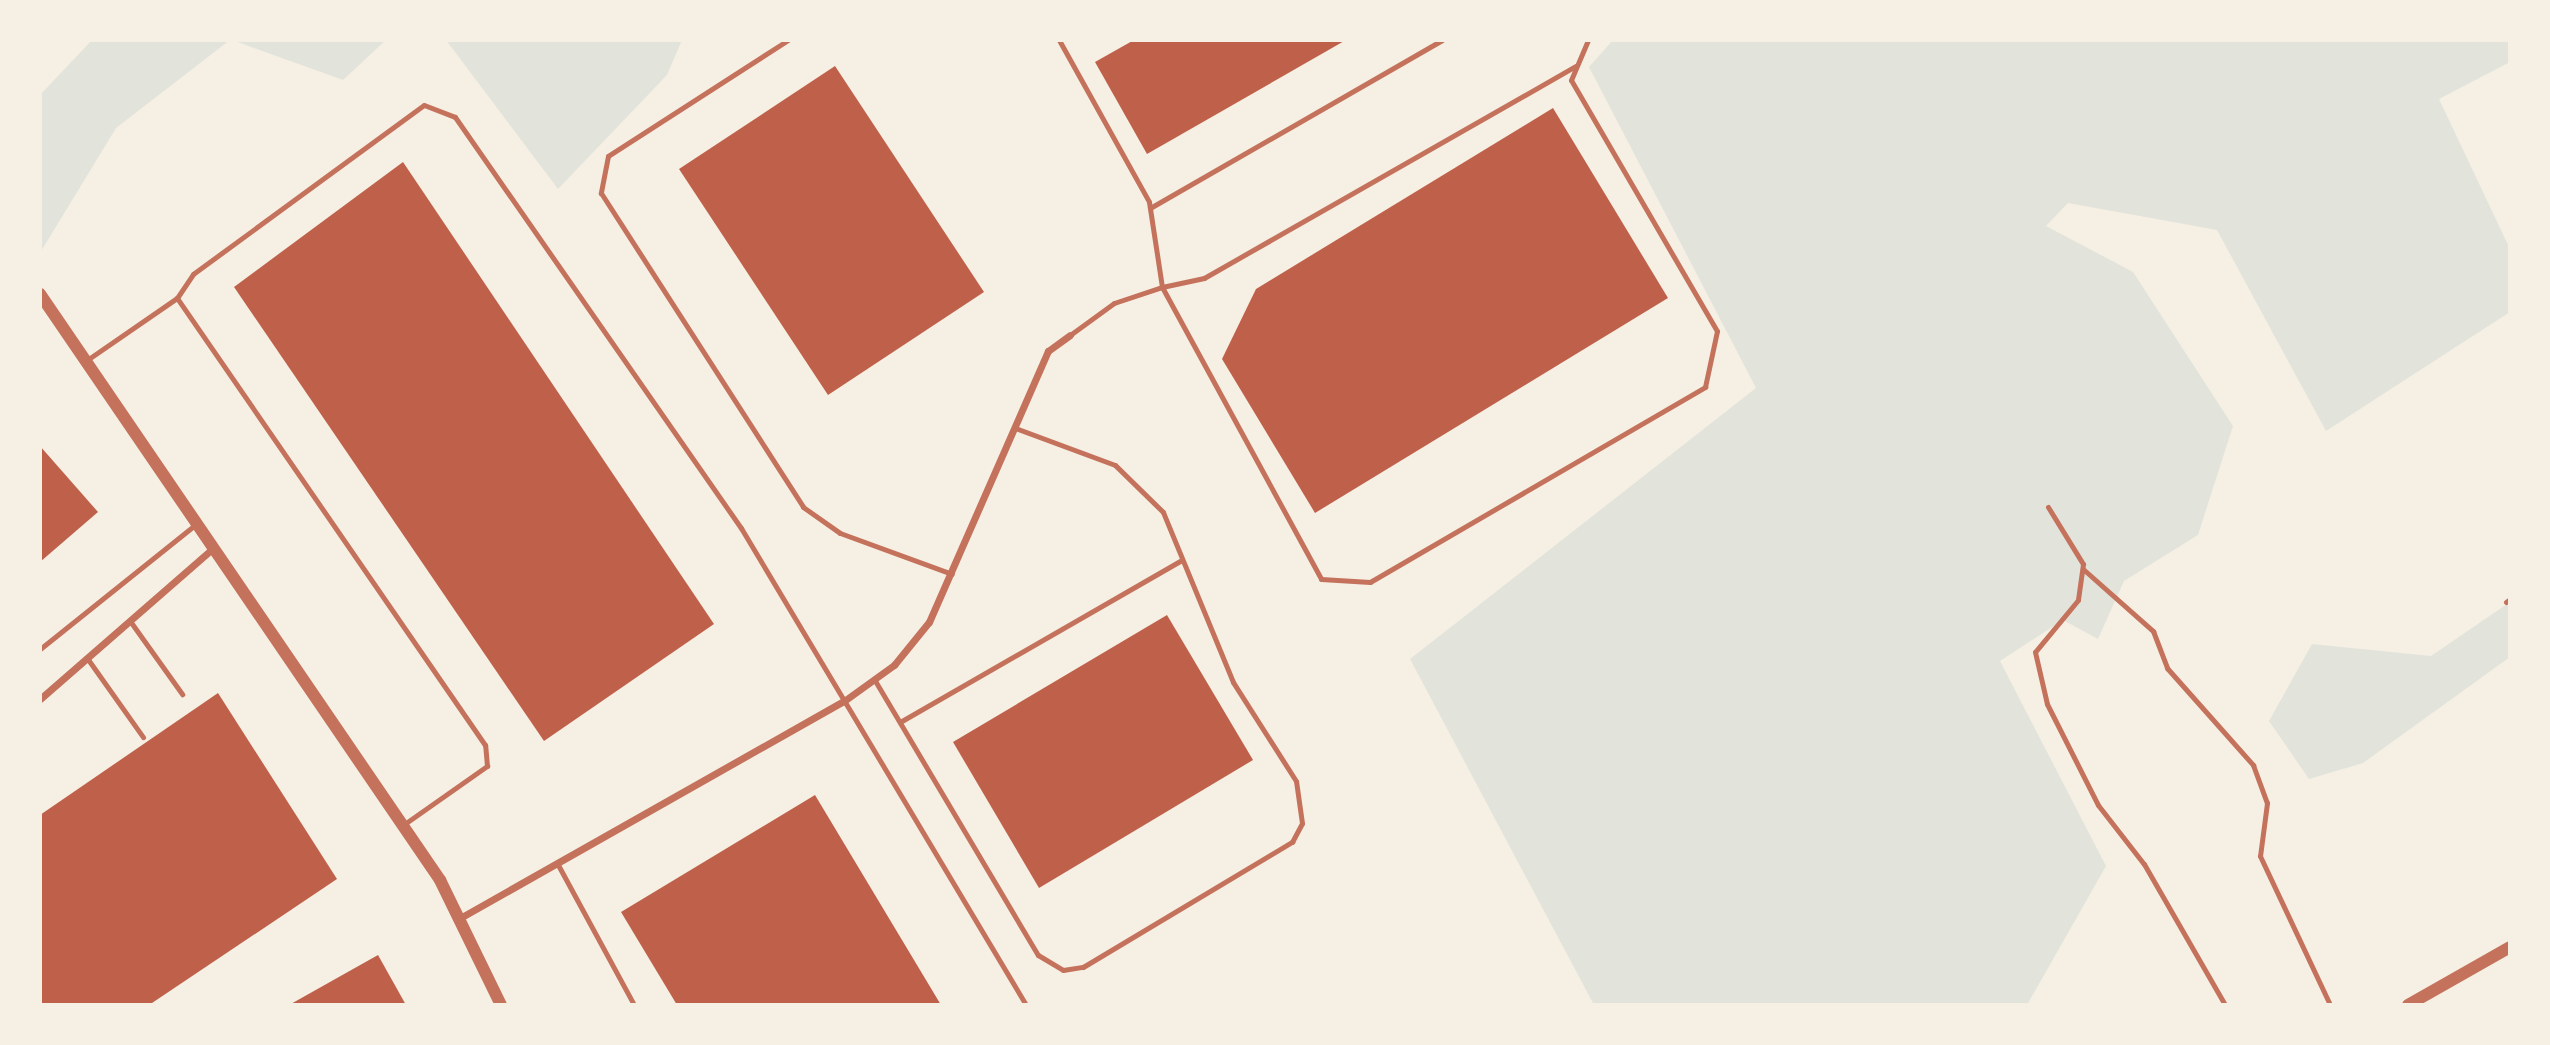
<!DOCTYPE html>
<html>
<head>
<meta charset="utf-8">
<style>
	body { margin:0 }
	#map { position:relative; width:2550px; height:1045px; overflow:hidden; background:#f6efe4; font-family:"Work Sans",sans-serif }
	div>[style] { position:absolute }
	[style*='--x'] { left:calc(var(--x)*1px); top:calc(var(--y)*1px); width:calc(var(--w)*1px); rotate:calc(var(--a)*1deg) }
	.green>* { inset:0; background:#e2e4dc }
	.building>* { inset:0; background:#bf614a }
	.service>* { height:5px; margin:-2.5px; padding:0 2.5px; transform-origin:2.5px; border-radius:2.5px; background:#c5725c }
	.minor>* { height:7px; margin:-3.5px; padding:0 3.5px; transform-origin:3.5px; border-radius:3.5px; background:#c5725c }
	.tertiary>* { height:12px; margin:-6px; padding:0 6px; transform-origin:6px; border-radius:6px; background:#c5725c }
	span { translate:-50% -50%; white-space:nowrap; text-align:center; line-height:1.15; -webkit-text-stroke:5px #f6efe4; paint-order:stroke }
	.frame { position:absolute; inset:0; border:42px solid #f6efe4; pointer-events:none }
</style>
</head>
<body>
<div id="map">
	<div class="green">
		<i style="clip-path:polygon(92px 40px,230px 40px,116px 128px,40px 253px,40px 95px)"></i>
		<i style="clip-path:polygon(232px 40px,386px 40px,343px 80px)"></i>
		<i style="clip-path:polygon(446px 40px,682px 40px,667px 75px,558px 189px)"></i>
		<i style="clip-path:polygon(1613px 40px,2510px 40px,2510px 62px,2439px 99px,2510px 249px,2510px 312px,2326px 431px,2217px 230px,2068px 203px,2046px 226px,2133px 272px,2233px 426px,2198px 535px,2124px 581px,2098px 639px,2063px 620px,2000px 661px,2106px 866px,2027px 1005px,1594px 1005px,1410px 659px,1756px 388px,1589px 67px)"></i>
		<i style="clip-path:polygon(2510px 602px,2510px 657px,2363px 763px,2309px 779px,2269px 721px,2312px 644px,2431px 656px)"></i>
	</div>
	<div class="building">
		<i style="clip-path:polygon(1134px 40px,1346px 40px,1147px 154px,1095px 62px)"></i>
		<i style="clip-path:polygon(835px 66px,984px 292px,828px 395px,679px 169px)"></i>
		<i style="clip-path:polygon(1553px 108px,1668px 298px,1315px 513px,1222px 359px,1256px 289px)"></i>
		<i style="clip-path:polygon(403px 162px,714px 624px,544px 741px,234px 287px)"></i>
		<i style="clip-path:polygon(40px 446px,98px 512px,40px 562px)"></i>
		<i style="clip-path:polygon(1167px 615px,1253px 760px,1039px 888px,953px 742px)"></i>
		<i style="clip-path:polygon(218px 693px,337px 879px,149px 1005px,40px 1005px,40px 815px)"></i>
		<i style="clip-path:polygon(815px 795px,941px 1005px,677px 1005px,621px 912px)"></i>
		<i style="clip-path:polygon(378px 955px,406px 1005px,289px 1005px)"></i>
	</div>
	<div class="service">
		<i style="--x:788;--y:40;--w:214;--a:147.2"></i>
		<i style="--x:608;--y:156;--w:38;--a:101"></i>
		<i style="--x:601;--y:193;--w:373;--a:57.2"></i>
		<i style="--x:803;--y:507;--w:45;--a:35.1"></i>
		<i style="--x:840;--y:533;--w:119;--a:20.1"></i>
		<i style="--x:1059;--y:40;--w:185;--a:60.9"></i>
		<i style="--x:1149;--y:202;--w:86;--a:81.3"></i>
		<i style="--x:1162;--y:287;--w:43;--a:-12.1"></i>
		<i style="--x:1204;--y:278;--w:428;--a:-29.7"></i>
		<i style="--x:1150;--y:208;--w:337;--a:-29.9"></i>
		<i style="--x:1070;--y:335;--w:54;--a:-36"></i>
		<i style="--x:1114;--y:303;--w:51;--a:-18.4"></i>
		<i style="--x:1162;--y:287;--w:332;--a:61.4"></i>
		<i style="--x:1321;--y:579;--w:49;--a:3.5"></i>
		<i style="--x:1370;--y:582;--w:388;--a:-30.2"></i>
		<i style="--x:1705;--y:387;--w:57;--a:-77.9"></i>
		<i style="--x:1717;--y:331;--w:290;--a:-120.2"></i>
		<i style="--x:1571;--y:80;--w:43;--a:-67"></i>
		<i style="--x:87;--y:360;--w:109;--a:-34.6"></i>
		<i style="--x:2048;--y:507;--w:67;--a:58.4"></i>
		<i style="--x:2083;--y:564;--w:36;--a:98"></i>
		<i style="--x:2078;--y:600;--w:67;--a:129.6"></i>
		<i style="--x:2035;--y:652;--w:53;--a:77"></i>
		<i style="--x:2047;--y:704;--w:113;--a:63.2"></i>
		<i style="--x:2098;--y:805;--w:75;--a:52.1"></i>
		<i style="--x:2144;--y:864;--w:163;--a:60.1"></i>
		<i style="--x:2083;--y:569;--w:94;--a:41.5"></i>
		<i style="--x:2153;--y:631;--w:40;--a:69"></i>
		<i style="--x:2167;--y:668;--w:130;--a:48.4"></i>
		<i style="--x:2253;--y:765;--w:40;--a:69.8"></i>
		<i style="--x:2267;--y:803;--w:53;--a:97.5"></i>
		<i style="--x:2260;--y:856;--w:165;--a:64.8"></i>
		<i style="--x:2506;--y:602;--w:5;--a:-37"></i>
		<i style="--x:130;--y:621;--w:90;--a:54.5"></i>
		<i style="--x:40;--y:649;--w:200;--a:-38.7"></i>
		<i style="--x:87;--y:658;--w:97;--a:54.7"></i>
		<i style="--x:874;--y:679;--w:321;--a:59.3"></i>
		<i style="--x:1038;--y:955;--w:29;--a:31"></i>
		<i style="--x:1063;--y:970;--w:20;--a:-9"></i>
		<i style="--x:1083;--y:967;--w:244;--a:-30.9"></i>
		<i style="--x:1292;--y:842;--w:21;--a:-62"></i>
		<i style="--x:1302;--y:823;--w:42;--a:-98.1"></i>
		<i style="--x:1296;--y:781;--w:117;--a:-122.5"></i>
		<i style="--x:1233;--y:682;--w:184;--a:-112.4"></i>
		<i style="--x:1163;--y:512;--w:67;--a:-135.6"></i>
		<i style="--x:1115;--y:465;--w:107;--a:-159.7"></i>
		<i style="--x:900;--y:722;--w:325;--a:-29.9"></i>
		<i style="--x:403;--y:825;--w:103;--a:-35.1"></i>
		<i style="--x:487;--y:766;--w:21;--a:-95"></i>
		<i style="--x:485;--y:745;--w:543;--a:-124.57"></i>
		<i style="--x:177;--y:298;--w:29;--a:-56"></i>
		<i style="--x:193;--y:274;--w:286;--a:-36.2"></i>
		<i style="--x:424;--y:105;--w:33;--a:21"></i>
		<i style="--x:455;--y:117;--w:501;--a:55.17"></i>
		<i style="--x:741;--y:528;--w:556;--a:59.14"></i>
		<i style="--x:557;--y:863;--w:162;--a:61.5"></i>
	</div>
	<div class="minor">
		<i style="--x:40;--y:699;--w:230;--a:-41.1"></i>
		<i style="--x:460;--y:918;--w:441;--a:-29.5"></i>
		<i style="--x:844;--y:701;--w:62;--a:-35.8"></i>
		<i style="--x:894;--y:665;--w:55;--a:-50.9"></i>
		<i style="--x:929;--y:622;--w:296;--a:-66.3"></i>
		<i style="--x:1048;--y:351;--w:27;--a:-36"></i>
	</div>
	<div class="tertiary">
		<i style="--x:40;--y:294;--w:710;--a:55.68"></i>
		<i style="--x:440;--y:880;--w:139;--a:64"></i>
		<i style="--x:2408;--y:1005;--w:117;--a:-29.6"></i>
	</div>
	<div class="frame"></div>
</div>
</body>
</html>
